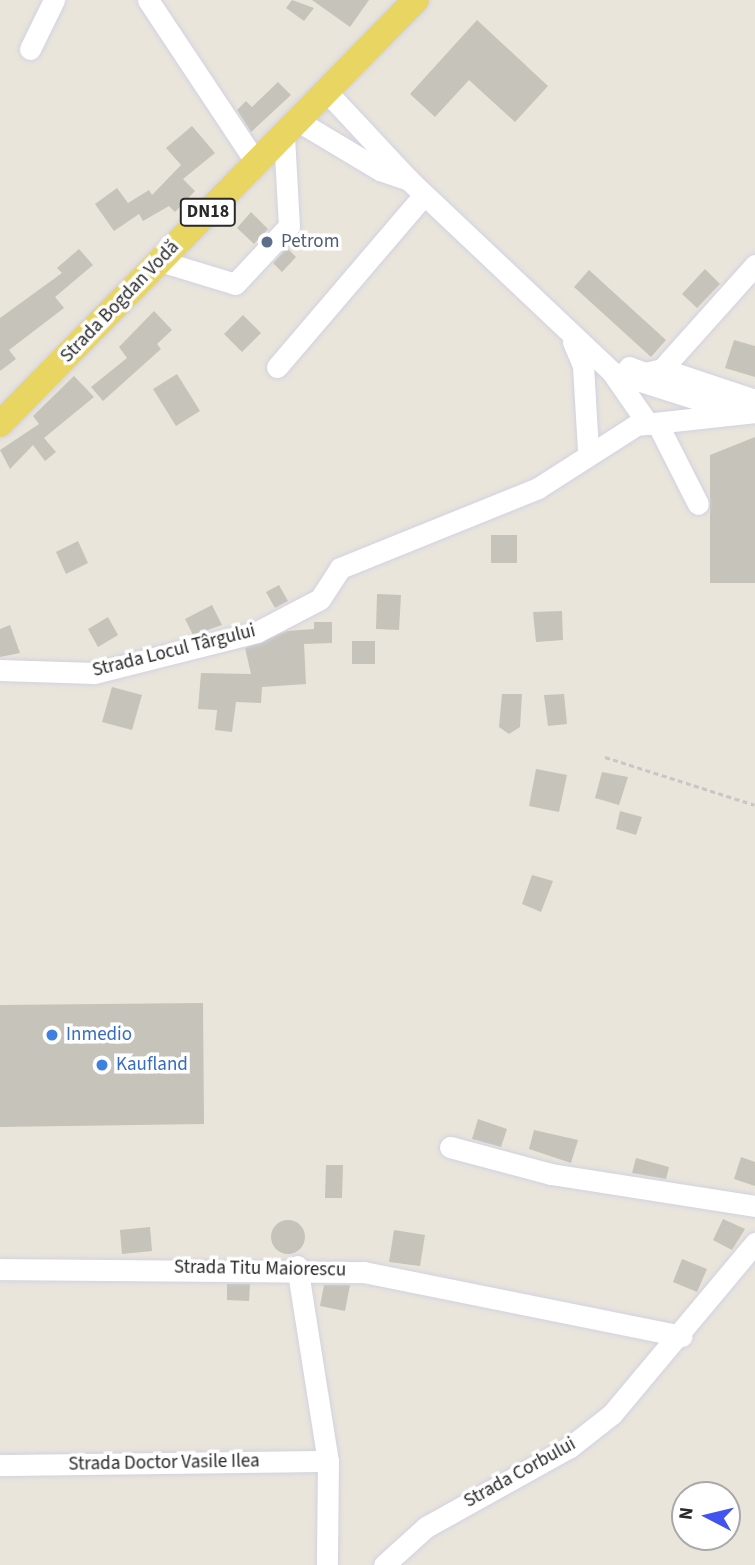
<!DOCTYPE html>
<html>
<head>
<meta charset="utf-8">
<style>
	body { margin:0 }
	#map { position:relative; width:755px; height:1565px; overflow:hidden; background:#eae5db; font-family:"Source Sans 3",sans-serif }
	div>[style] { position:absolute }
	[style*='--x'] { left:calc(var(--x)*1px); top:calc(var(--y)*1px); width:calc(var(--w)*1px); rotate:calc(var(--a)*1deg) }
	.building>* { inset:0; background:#c6c3ba }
	.round { border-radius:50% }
	.path>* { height:2.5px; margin-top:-1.25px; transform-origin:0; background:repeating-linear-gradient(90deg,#c7c7c7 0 5px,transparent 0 8.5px) }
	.roads { filter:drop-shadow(0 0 2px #d1d2e1) drop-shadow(0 0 2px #d1d2e1) }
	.minor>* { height:21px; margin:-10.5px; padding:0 10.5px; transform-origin:10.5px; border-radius:10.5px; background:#fff }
	.major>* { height:26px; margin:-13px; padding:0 13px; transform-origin:13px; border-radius:13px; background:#e8d562 }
	.dots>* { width:19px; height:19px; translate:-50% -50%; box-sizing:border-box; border:4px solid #fff; border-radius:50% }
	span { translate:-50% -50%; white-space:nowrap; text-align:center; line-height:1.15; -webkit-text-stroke:7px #fff; paint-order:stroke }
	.shield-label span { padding:2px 5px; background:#fff; border:2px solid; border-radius:5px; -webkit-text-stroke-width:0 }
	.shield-label { font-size:18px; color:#292929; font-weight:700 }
	.service-label { font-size:19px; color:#4e5e75 }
	.left { translate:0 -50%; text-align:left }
	.street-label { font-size:19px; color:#292929 }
	.shop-label { font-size:19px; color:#366cbe }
	.north { position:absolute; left:671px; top:1481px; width:70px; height:70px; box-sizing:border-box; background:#fff; border:2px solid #a9a9a9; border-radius:50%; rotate:277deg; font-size:19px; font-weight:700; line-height:28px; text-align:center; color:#292929 }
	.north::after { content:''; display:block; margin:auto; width:24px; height:32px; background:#4353f0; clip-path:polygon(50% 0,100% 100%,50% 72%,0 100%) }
</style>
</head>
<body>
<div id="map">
	<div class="building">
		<i style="clip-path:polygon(292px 0,314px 8px,304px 21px,286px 8px)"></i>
		<i style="clip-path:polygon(312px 0,369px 0,350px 27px)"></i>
		<i style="clip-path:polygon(477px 20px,548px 86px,515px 122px,469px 80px,435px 117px,410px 94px)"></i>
		<i style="clip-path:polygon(278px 82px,291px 95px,251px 132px,237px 110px,246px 101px,252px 107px)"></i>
		<i style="clip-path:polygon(192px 126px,215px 153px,183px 179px,195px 191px,175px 212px,169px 206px,143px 221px,139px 214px,114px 231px,95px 204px,117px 188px,128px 203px,149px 190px,152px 195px,181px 165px,166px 148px)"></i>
		<i style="clip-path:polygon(251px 212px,268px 229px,254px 244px,237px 228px)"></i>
		<i style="clip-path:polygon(287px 248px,296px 257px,282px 272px,273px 263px)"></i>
		<i style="clip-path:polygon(79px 249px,93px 265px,55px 297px,64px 308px,9px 350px,16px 359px,0 371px,0 318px,62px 273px,57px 268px)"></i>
		<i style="clip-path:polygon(705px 269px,720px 284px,697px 308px,682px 294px)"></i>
		<i style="clip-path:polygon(589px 270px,666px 340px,651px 357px,574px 287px)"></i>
		<i style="clip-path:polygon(154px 311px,172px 330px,157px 344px,161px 349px,103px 401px,91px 387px,127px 358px,119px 347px)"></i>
		<i style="clip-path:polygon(243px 315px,261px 333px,242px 352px,224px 334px)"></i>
		<i style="clip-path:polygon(734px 340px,755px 346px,755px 377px,725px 368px)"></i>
		<i style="clip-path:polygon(177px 374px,200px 411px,176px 426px,153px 389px)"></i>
		<i style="clip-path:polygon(74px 376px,94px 397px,44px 438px,56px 452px,45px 461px,33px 445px,10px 469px,0 450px,39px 424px,33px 416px)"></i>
		<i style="clip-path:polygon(755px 437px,755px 583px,710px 583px,710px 455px)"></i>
		<i style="clip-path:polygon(491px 535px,517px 535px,517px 563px,491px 563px)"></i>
		<i style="clip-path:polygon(78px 541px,88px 563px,66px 574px,56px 552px)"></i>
		<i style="clip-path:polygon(279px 585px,288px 601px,275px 608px,266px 592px)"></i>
		<i style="clip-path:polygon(377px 594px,401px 595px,399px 630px,376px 629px)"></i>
		<i style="clip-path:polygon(212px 605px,222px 625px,193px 635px,185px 619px)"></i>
		<i style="clip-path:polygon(562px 611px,563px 640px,536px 642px,533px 612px)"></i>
		<i style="clip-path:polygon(108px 617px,118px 635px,98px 647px,88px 629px)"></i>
		<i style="clip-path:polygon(314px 622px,332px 622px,332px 643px,304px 644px,306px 684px,262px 687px,261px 703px,236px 702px,232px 732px,215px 730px,217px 710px,198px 709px,201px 673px,251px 674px,245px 648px,287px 631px,314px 629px)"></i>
		<i style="clip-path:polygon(10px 625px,20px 653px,0 657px,0 629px)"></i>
		<i style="clip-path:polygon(352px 641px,375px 641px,375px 664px,352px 664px)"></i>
		<i style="clip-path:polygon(112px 687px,142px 695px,132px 730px,102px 722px)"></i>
		<i style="clip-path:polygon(502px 694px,522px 694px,520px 727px,509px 734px,499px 727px)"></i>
		<i style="clip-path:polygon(564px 694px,567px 724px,548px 726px,544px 695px)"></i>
		<i style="clip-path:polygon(536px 769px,567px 775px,559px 812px,529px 806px)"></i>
		<i style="clip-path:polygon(602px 772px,628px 777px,619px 805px,595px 798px)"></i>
		<i style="clip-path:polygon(620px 811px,642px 817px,636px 835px,616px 829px)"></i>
		<i style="clip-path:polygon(532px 875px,553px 881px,541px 912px,522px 904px)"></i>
		<i style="clip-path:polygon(203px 1003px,204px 1124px,0 1127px,0 1005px)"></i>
		<i style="clip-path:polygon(478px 1119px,507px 1129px,501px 1147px,472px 1139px)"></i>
		<i style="clip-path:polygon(534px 1130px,578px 1140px,571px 1163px,529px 1149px)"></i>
		<i style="clip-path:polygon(741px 1157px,755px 1162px,755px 1186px,734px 1179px)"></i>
		<i style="clip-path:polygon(636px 1158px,669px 1167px,666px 1179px,632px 1173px)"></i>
		<i style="clip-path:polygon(326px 1165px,343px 1165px,342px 1198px,325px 1198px)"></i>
		<i style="clip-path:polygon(723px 1219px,745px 1229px,732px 1250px,713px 1240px)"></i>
		<i class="round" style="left:271px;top:1220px;width:34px;height:34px"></i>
		<i style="clip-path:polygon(150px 1227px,152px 1251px,122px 1254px,120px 1230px)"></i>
		<i style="clip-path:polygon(394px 1230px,425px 1235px,420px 1266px,389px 1262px)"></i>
		<i style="clip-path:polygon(682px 1259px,707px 1269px,697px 1292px,673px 1282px)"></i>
		<i style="clip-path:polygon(227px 1284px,250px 1284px,249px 1301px,227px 1300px)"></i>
		<i style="clip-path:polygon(324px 1285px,350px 1285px,345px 1311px,320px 1306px)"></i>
	</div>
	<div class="path">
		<i style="--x:605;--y:757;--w:157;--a:17.7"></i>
	</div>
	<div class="roads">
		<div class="minor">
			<i style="--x:148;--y:0;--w:197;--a:56.4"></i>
			<i style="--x:30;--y:49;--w:55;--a:-63.9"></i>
			<i style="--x:326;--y:91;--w:122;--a:47"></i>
			<i style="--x:409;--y:180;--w:279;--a:43.4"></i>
			<i style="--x:612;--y:372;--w:122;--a:17.7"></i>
			<i style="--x:298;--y:121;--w:96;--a:30.9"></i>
			<i style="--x:380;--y:170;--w:31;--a:19"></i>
			<i style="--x:160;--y:261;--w:78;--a:17"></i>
			<i style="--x:235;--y:284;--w:79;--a:-47"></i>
			<i style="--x:289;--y:226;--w:90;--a:-93.2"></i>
			<i style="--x:573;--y:342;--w:26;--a:67"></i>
			<i style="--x:583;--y:366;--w:84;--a:86.6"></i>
			<i style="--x:277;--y:367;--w:226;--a:-49.5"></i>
			<i style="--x:629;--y:367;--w:17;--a:21"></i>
			<i style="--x:645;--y:373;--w:17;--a:-13"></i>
			<i style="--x:662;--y:369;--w:140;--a:-48.2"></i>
			<i style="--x:662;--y:369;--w:98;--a:18.4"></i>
			<i style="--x:612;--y:372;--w:63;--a:55.3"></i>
			<i style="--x:659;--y:427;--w:86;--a:63.1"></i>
			<i style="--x:0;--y:670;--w:94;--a:1.8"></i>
			<i style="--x:94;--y:673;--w:168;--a:-14.1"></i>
			<i style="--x:257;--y:632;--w:71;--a:-27.6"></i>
			<i style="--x:320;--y:599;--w:37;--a:-57"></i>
			<i style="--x:340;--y:568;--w:214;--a:-22"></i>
			<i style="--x:538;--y:488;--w:117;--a:-32.7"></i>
			<i style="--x:636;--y:425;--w:120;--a:-6.2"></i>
			<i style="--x:450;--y:1147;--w:105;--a:15"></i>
			<i style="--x:551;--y:1174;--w:206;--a:8.9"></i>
			<i style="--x:297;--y:1266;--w:197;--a:81"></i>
			<i style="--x:328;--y:1461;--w:104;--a:90.6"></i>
			<i style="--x:0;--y:1269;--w:364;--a:0.5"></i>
			<i style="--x:364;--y:1272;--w:324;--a:11.4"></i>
			<i style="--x:0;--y:1465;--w:328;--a:-0.7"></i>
			<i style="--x:384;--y:1565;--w:57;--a:-42.1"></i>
			<i style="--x:426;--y:1527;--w:165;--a:-29.1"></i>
			<i style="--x:570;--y:1447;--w:53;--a:-38.2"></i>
			<i style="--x:612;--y:1414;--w:223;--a:-50.1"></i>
		</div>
		<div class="major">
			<i style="--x:0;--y:424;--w:594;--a:-45.55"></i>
		</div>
	</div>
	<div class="dots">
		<i style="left:267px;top:242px;background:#5c6f8a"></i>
		<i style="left:52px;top:1035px;background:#3f7fe0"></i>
		<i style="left:102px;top:1065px;background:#3f7fe0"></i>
	</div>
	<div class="shield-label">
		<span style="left:208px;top:212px">DN18</span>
	</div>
	<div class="service-label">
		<span class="left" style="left:281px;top:242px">Petrom</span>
	</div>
	<div class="street-label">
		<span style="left:120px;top:302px;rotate:-46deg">Strada Bogdan Vodă</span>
		<span style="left:174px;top:651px;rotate:-14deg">Strada Locul Târgului</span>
		<span style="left:260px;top:1269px;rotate:1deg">Strada Titu Maiorescu</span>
		<span style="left:164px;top:1463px;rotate:-1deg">Strada Doctor Vasile Ilea</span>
		<span style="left:520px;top:1473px;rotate:-29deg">Strada Corbului</span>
	</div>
	<div class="shop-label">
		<span class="left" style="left:66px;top:1035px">Inmedio</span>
		<span class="left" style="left:116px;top:1065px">Kaufland</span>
	</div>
	<div class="north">N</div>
</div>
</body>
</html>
